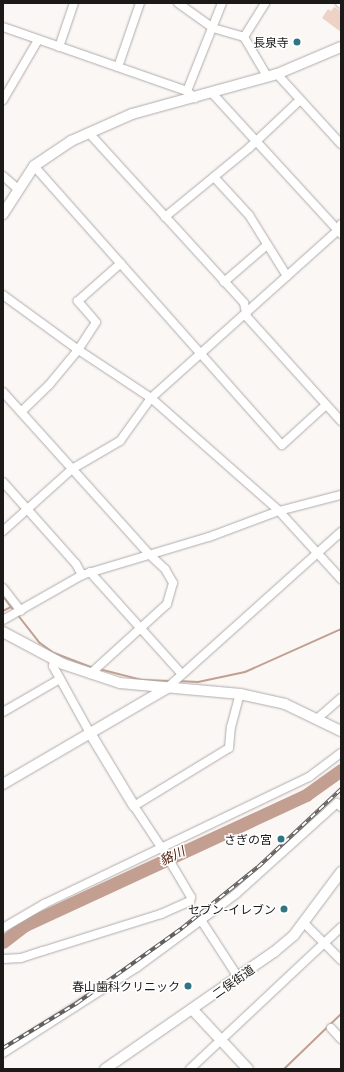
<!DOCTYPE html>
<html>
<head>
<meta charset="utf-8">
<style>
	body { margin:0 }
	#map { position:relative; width:344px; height:1072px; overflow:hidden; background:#fbf7f5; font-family:Georgia,"Noto Sans JP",serif }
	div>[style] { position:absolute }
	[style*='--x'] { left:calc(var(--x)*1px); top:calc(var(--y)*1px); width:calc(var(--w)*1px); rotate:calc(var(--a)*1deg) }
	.green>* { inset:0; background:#efd2c6 }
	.stream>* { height:2px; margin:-1px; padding:0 1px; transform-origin:1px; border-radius:1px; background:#c29f91 }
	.river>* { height:13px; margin:-6.5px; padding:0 6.5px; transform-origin:6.5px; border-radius:6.5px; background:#c29f91 }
	.roads { filter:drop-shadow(0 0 1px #b0abaa) drop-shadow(0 0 1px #b0abaa) }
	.minor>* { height:8px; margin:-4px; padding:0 4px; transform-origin:4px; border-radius:4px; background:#fff }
	.tertiary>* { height:10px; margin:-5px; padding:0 5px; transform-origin:5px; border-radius:5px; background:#fff }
	.rail>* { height:3.5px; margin-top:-1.75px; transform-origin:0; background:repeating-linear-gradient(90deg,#fff 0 6px,#62605f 0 12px); box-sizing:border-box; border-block:1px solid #62605f }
	.dots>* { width:11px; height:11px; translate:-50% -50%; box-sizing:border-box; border:2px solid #fff; border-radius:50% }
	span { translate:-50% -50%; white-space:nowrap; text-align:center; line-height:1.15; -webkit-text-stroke:3px #fff; paint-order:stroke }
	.poi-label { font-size:12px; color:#1b1a19 }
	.right { translate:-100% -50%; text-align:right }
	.street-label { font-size:12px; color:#1b1a19 }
	.water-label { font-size:13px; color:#4e200b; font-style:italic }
	.frame { position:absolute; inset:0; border:4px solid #1b1a19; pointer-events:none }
</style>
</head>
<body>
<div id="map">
	<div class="green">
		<i style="clip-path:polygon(334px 7px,341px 11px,341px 32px,322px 18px,328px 9px,331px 11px)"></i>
	</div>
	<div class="stream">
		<i style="--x:3;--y:596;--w:14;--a:54"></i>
		<i style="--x:3;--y:611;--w:9;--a:-27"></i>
		<i style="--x:11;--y:607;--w:6;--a:45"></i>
		<i style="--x:17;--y:614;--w:37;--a:52"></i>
		<i style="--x:40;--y:643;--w:17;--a:36"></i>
		<i style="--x:54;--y:653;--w:42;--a:21"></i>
		<i style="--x:99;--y:669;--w:44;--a:14.3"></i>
		<i style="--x:142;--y:680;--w:29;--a:2"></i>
		<i style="--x:178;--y:681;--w:20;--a:3"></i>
		<i style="--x:198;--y:682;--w:48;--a:-12"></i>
		<i style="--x:245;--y:672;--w:105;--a:-24.1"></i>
		<i style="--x:284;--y:1069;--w:79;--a:-44"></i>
	</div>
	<div class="river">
		<i style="--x:3;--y:942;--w:28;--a:-38"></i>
		<i style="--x:25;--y:925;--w:310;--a:-24.8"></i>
		<i style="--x:306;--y:795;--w:43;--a:-35.5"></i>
	</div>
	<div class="roads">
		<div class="minor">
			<i style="--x:178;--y:3;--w:43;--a:35.5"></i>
			<i style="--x:213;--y:28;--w:32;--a:16"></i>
			<i style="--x:244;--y:37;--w:45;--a:59.5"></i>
			<i style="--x:340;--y:3;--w:1;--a:45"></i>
			<i style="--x:3;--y:27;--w:195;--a:19.2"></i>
			<i style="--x:187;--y:91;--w:11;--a:41"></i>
			<i style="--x:244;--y:37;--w:40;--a:-58"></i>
			<i style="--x:59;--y:47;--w:46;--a:-71.2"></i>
			<i style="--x:118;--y:67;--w:68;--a:-71"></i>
			<i style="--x:277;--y:74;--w:95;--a:47.6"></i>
			<i style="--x:187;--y:91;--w:95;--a:-68.3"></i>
			<i style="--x:212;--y:93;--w:191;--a:47.5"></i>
			<i style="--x:3;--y:100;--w:69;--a:-59.7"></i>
			<i style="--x:89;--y:133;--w:230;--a:47.6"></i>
			<i style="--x:244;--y:303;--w:14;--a:78"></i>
			<i style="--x:247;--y:317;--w:140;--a:47.9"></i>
			<i style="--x:34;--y:166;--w:373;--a:48.4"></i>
			<i style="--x:282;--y:445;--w:59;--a:-42.3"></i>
			<i style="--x:3;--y:176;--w:20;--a:41"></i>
			<i style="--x:214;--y:177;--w:52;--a:47.4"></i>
			<i style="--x:249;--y:215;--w:72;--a:58.1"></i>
			<i style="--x:165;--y:217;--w:109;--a:-39.4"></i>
			<i style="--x:249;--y:148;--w:70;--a:-43.3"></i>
			<i style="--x:224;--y:282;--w:57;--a:-40.7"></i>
			<i style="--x:3;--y:295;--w:92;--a:36.1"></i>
			<i style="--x:77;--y:349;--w:89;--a:33.5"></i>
			<i style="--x:151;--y:398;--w:171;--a:41.4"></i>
			<i style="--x:279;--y:511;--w:92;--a:47.6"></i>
			<i style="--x:3;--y:392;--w:219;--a:48"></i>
			<i style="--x:150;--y:555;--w:21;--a:43"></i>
			<i style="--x:165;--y:569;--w:16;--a:60"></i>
			<i style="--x:173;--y:583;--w:22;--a:106"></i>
			<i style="--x:167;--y:604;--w:104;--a:137.7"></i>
			<i style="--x:21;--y:412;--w:39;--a:-44"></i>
			<i style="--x:49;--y:385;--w:45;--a:-50.4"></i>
			<i style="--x:78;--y:350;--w:33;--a:-57"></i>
			<i style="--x:96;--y:322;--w:28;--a:-131"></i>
			<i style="--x:78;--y:301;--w:57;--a:-41.5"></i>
			<i style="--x:3;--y:482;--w:110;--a:48.3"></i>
			<i style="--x:76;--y:564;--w:13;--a:61"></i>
			<i style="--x:3;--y:531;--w:93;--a:-41.9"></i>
			<i style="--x:72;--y:469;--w:56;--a:-30.3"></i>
			<i style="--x:120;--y:441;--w:53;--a:-54.2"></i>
			<i style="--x:151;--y:398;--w:250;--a:-41.9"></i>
			<i style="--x:337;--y:231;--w:8;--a:-60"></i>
			<i style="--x:90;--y:572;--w:137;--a:48"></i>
			<i style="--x:3;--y:588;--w:29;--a:52"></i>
			<i style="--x:3;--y:620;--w:91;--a:-29.7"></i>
			<i style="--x:82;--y:575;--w:133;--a:-16.7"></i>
			<i style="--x:209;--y:537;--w:75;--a:-20.4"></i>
			<i style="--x:279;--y:511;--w:64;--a:-14.5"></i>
			<i style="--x:54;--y:661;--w:5;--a:101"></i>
			<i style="--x:53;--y:666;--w:77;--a:61.1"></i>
			<i style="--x:167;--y:688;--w:234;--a:-41.9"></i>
			<i style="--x:3;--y:712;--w:66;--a:-30.1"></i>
			<i style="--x:318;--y:718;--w:30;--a:-41"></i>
			<i style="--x:303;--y:922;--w:54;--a:45"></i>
			<i style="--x:3;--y:928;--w:48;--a:-30.3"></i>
			<i style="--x:44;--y:904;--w:294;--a:-25.6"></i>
			<i style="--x:309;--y:777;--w:40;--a:-37"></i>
			<i style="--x:3;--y:959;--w:18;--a:-3"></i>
			<i style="--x:21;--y:958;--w:23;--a:-18"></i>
			<i style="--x:43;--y:951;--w:124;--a:-17.4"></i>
			<i style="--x:161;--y:914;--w:32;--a:-24"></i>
			<i style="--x:190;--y:901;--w:4;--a:-76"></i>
			<i style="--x:191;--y:897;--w:51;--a:-120.6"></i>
			<i style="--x:165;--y:853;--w:56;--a:-123.4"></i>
			<i style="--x:134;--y:806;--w:111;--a:-31.4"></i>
			<i style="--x:229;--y:748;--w:21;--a:-85"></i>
			<i style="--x:231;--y:727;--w:34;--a:-75"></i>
			<i style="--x:238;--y:977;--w:68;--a:-123"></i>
			<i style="--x:201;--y:920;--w:44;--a:-36.6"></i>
			<i style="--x:236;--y:894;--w:136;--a:-42"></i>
			<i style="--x:337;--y:803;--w:6;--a:45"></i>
			<i style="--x:331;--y:1028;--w:15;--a:48"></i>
			<i style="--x:3;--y:1053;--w:158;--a:-32.6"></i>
			<i style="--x:136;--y:968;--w:81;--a:-36.4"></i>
			<i style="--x:190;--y:1069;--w:207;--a:-43.2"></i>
		</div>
		<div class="tertiary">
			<i style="--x:3;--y:214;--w:57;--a:-57.1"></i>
			<i style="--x:34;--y:166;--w:45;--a:-34"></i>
			<i style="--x:71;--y:141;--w:67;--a:-23.9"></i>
			<i style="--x:132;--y:114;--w:150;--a:-15.4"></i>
			<i style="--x:277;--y:74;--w:69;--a:-22.9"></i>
			<i style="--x:3;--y:632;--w:68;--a:28.1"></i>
			<i style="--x:63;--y:664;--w:60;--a:18.4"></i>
			<i style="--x:120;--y:683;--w:121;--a:5.2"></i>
			<i style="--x:240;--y:694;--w:46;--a:12.5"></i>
			<i style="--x:285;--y:704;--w:62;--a:25.7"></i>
			<i style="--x:90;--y:733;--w:85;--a:58.9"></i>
			<i style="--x:3;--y:784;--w:190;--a:-30.3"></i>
			<i style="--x:192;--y:1009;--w:82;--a:47"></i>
			<i style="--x:105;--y:1069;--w:206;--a:-34.7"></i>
			<i style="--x:274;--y:952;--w:26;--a:-40"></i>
			<i style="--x:294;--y:935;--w:79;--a:-53.3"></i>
		</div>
	</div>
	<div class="rail">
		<i style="--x:3;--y:1048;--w:87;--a:-31.3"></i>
		<i style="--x:77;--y:1003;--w:129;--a:-35.5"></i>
		<i style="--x:182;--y:928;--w:97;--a:-38.8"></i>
		<i style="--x:258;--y:867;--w:114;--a:-43.2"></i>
	</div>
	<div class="dots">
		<i style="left:297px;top:42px;background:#307584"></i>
		<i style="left:281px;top:839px;background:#307584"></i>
		<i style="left:284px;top:909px;background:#307584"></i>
		<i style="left:188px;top:986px;background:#307584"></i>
	</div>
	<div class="poi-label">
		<span class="right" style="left:289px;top:42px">長泉寺</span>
		<span class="right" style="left:272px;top:839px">さぎの宮</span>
		<span class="right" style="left:276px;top:909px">セブン-イレブン</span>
		<span class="right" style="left:180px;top:986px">春山歯科クリニック</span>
	</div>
	<div class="street-label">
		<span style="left:233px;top:981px;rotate:-35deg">二俣街道</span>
	</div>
	<div class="water-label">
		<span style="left:172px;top:856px;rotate:-25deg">貉川</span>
	</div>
	<div class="frame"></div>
</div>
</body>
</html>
